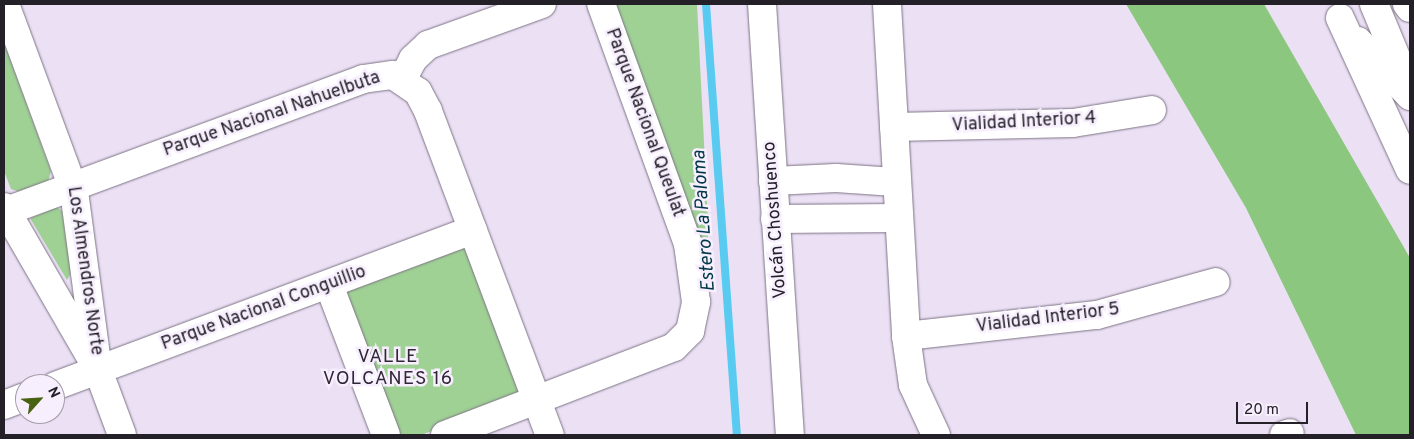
<!DOCTYPE html>
<html>
<head>
<meta charset="utf-8">
<style>
	body { margin:0 }
	#map { position:relative; width:1414px; height:439px; overflow:hidden; background:#ebe0f4; font-family:Overpass,sans-serif }
	div>[style] { position:absolute }
	[style*='--x'] { left:calc(var(--x)*1px); top:calc(var(--y)*1px); width:calc(var(--w)*1px); rotate:calc(var(--a)*1deg) }
	.green>* { inset:0; background:#9fd094 }
	.forest>* { inset:0; background:#8cc780 }
	.stream>* { height:8px; margin:-4px; padding:0 4px; transform-origin:4px; border-radius:4px; background:#59cbf1 }
	.roads { filter:drop-shadow(0 0 1px #7d7385) drop-shadow(0 0 1px #7d7385) }
	.minor>* { height:28px; margin:-14px; padding:0 14px; transform-origin:14px; border-radius:14px; background:#fff }
	.tertiary>* { height:28px; margin:-14px; padding:0 14px; transform-origin:14px; border-radius:14px; background:#fff }
	span { translate:-50% -50%; white-space:nowrap; text-align:center; line-height:1.15; -webkit-text-stroke:5px #f7eefe; paint-order:stroke }
	.street-label { font-size:18px; color:#242027 }
	.water-label { font-size:19px; color:#003746; font-style:italic }
	.neighbourhood-label { font-size:19px; color:#2f2735; letter-spacing:1px }
	.frame { position:absolute; inset:0; border:5px solid #242027; pointer-events:none }
	.north { position:absolute; left:15px; top:374px; width:50px; height:50px; box-sizing:border-box; background:#f7eefe; border:1px solid #a39ca8; border-radius:50%; rotate:64deg; font-size:14px; font-weight:700; line-height:20px; text-align:center; color:#242027 }
	.north::after { content:''; display:block; margin:auto; width:18px; height:22px; background:#486211; clip-path:polygon(50% 0,100% 100%,50% 72%,0 100%) }
	.scale { position:absolute; left:1236px; top:402px; width:72px; height:22px; box-sizing:border-box; border:2px solid #242027; border-top:0; padding-left:6px; font-size:15px; line-height:18px; white-space:nowrap; color:#242027; -webkit-text-stroke:4px #f7eefe; paint-order:stroke }
</style>
</head>
<body>
<div id="map">
	<div class="green">
		<i style="clip-path:polygon(610px 4px,697px 4px,708px 222px,708px 237px,702px 241px,697px 240px)"></i>
		<i style="clip-path:polygon(4px 42px,51px 171px,48px 182px,23px 193px,11px 189px,4px 171px)"></i>
		<i style="clip-path:polygon(57px 207px,62px 211px,71px 273px,67px 280px,30px 218px)"></i>
		<i style="clip-path:polygon(466px 242px,524px 397px,421px 435px,393px 435px,339px 289px)"></i>
	</div>
	<div class="forest">
		<i style="clip-path:polygon(1126px 4px,1264px 4px,1410px 258px,1410px 435px,1356px 435px,1246px 208px)"></i>
	</div>
	<div class="stream">
		<i style="--x:706;--y:4;--w:432;--a:85.9"></i>
	</div>
	<div class="roads">
		<div class="minor">
			<i style="--x:5;--y:4;--w:199;--a:69.7"></i>
			<i style="--x:74;--y:191;--w:181;--a:82.4"></i>
			<i style="--x:887;--y:4;--w:333;--a:86.7"></i>
			<i style="--x:906;--y:336;--w:49;--a:81.9"></i>
			<i style="--x:913;--y:385;--w:55;--a:65.3"></i>
			<i style="--x:1374;--y:4;--w:83;--a:67.4"></i>
			<i style="--x:1407;--y:4;--w:5;--a:53"></i>
			<i style="--x:1340;--y:18;--w:167;--a:65.3"></i>
			<i style="--x:1358;--y:41;--w:76;--a:46.6"></i>
			<i style="--x:402;--y:80;--w:24;--a:-62"></i>
			<i style="--x:413;--y:59;--w:21;--a:-43"></i>
			<i style="--x:428;--y:45;--w:121;--a:-19.8"></i>
			<i style="--x:894;--y:127;--w:179;--a:-1.3"></i>
			<i style="--x:1073;--y:123;--w:80;--a:-9.3"></i>
			<i style="--x:773;--y:181;--w:63;--a:-2.7"></i>
			<i style="--x:836;--y:178;--w:59;--a:3.9"></i>
			<i style="--x:4;--y:207;--w:188;--a:60"></i>
			<i style="--x:98;--y:370;--w:69;--a:69.7"></i>
			<i style="--x:4;--y:212;--w:383;--a:-20.3"></i>
			<i style="--x:363;--y:79;--w:30;--a:-8"></i>
			<i style="--x:393;--y:75;--w:30;--a:34"></i>
			<i style="--x:418;--y:92;--w:21;--a:62"></i>
			<i style="--x:428;--y:111;--w:346;--a:69.4"></i>
			<i style="--x:775;--y:219;--w:122;--a:-0.5"></i>
			<i style="--x:329;--y:285;--w:160;--a:69.2"></i>
			<i style="--x:906;--y:336;--w:192;--a:-6.3"></i>
			<i style="--x:1097;--y:315;--w:123;--a:-15.5"></i>
			<i style="--x:55;--y:386;--w:446;--a:-20.5"></i>
			<i style="--x:4;--y:405;--w:22;--a:-21"></i>
			<i style="--x:445;--y:435;--w:245;--a:-21"></i>
			<i style="--x:674;--y:347;--w:23;--a:-45"></i>
			<i style="--x:690;--y:331;--w:30;--a:-78"></i>
			<i style="--x:696;--y:302;--w:59;--a:-97.9"></i>
			<i style="--x:688;--y:244;--w:255;--a:-109.9"></i>
			<i style="--x:1284;--y:435;--w:6;--a:-18"></i>
		</div>
		<div class="tertiary">
			<i style="--x:762;--y:4;--w:432;--a:86.3"></i>
		</div>
	</div>
	<div class="street-label">
		<span style="left:272px;top:115px;rotate:-19deg">Parque Nacional Nahuelbuta</span>
		<span style="left:644px;top:123px;rotate:70deg">Parque Nacional Queulat</span>
		<span style="left:1024px;top:123px;rotate:-3deg">Vialidad Interior 4</span>
		<span style="left:776px;top:220px;rotate:-94deg">Volcán Choshuenco</span>
		<span style="left:84px;top:271px;rotate:82deg">Los Almendros Norte</span>
		<span style="left:264px;top:309px;rotate:-20deg">Parque Nacional Conguillio</span>
		<span style="left:1048px;top:319px;rotate:-7deg">Vialidad Interior 5</span>
	</div>
	<div class="water-label">
		<span style="left:705px;top:221px;rotate:-94deg">Estero La Paloma</span>
	</div>
	<div class="neighbourhood-label">
		<span style="left:388px;top:369px">VALLE<br>VOLCANES 16</span>
	</div>
	<div class="frame"></div>
	<div class="north">N</div>
	<div class="scale">20 m</div>
</div>
</body>
</html>
